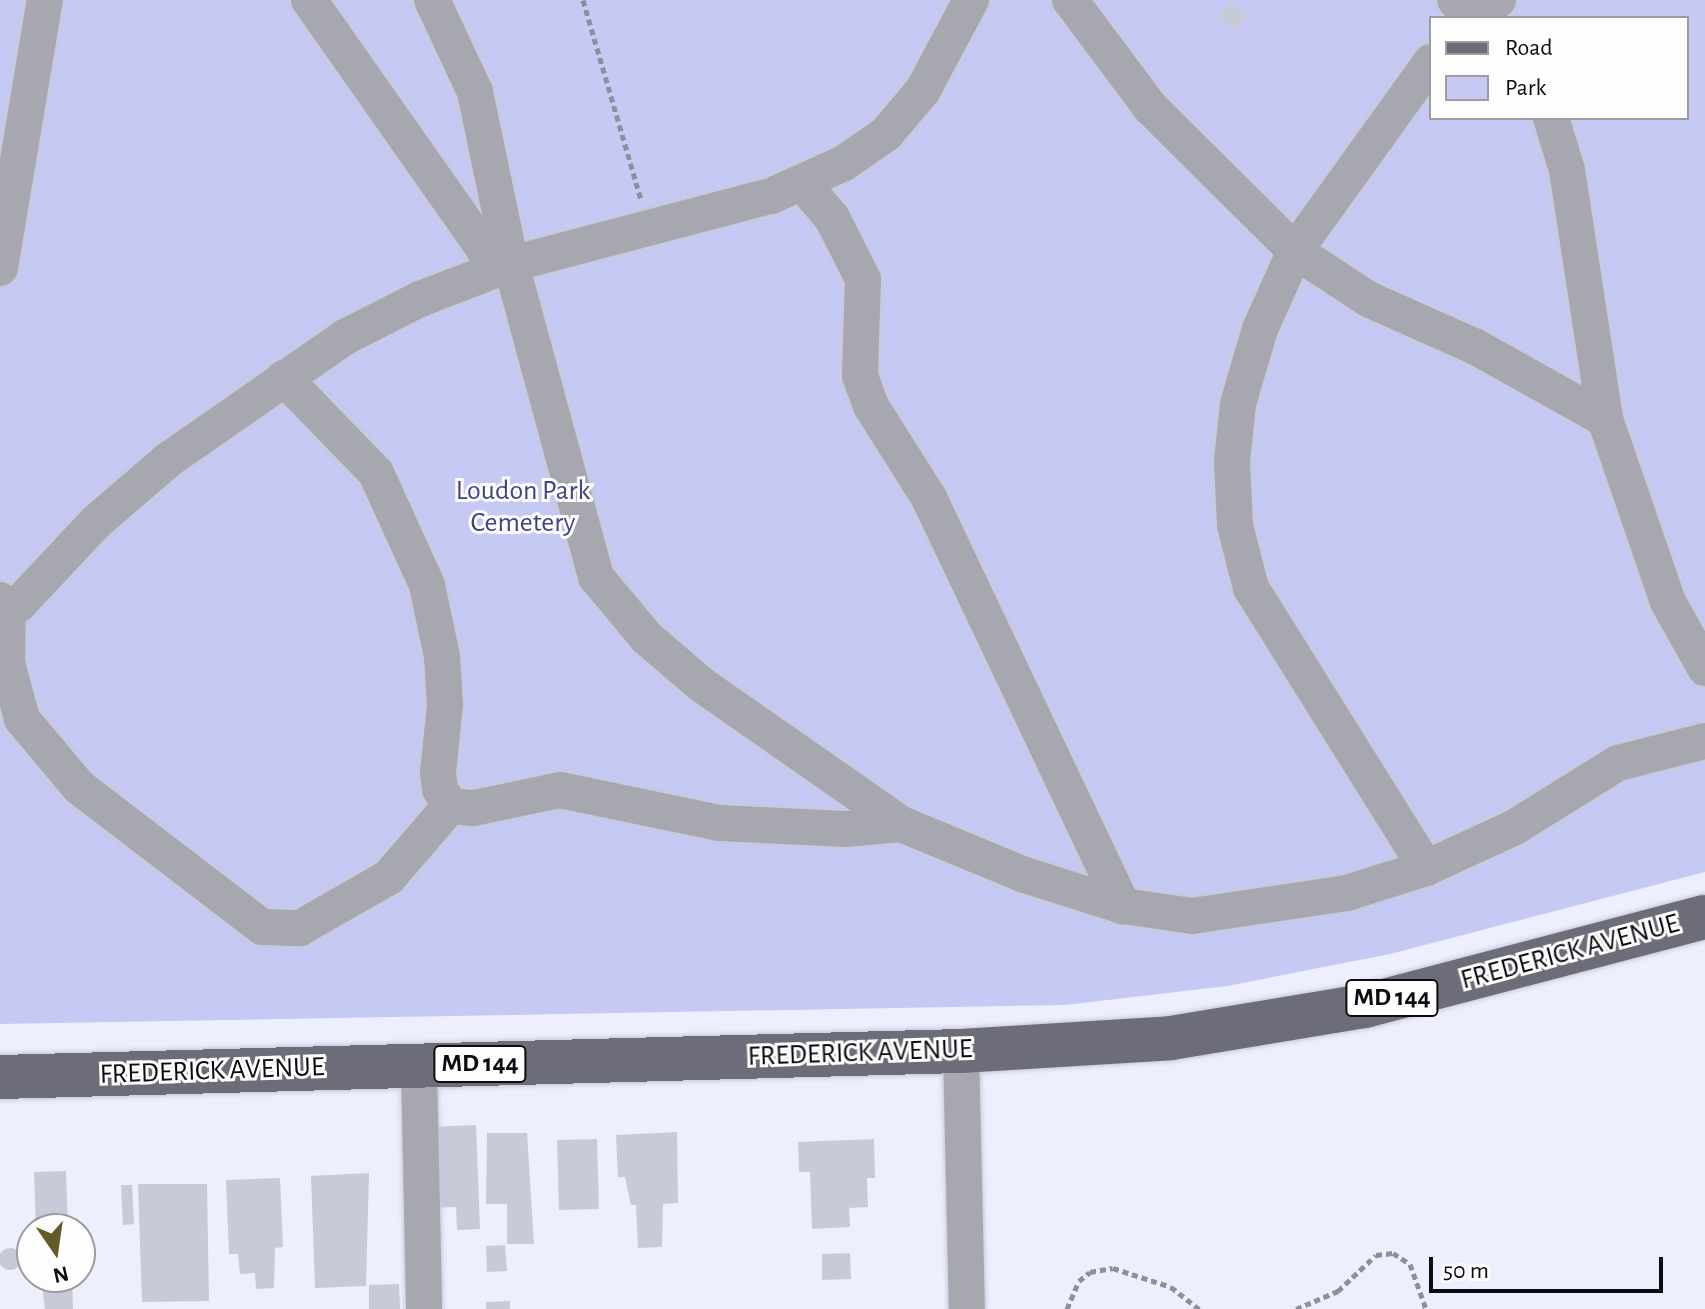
<!DOCTYPE html>
<html>
<head>
<meta charset="utf-8">
<style>
	body { margin:0 }
	#map { position:relative; width:1705px; height:1309px; overflow:hidden; background:#edeefe; font-family:"Alegreya Sans",sans-serif }
	div>[style] { position:absolute }
	[style*='--x'] { left:calc(var(--x)*1px); top:calc(var(--y)*1px); width:calc(var(--w)*1px); rotate:calc(var(--a)*1deg) }
	.green>* { inset:0; background:#c5c9f3 }
	.building>* { inset:0; background:#c8c9d9 }
	.round { border-radius:50% }
	.path>* { height:5px; margin-top:-2.5px; transform-origin:0; background:repeating-linear-gradient(90deg,#8e8f9a 0 6px,transparent 0 10px) }
	.roads { filter:drop-shadow(0 0 2px #c9cad8) drop-shadow(0 0 2px #c9cad8) }
	.minor>* { height:36px; margin:-18px; padding:0 18px; transform-origin:18px; border-radius:18px; background:#a7a8af }
	.major>* { height:44px; margin:-22px; padding:0 22px; transform-origin:22px; border-radius:22px; background:#6c6d79 }
	span { translate:-50% -50%; white-space:nowrap; text-align:center; line-height:1.15; -webkit-text-stroke:6px #fdfdfd; paint-order:stroke }
	.shield-label span { padding:2px 6px; background:#fdfdfd; border:2px solid; border-radius:6px; -webkit-text-stroke-width:0 }
	.shield-label { font-size:26px; color:#0b0b10; font-weight:700 }
	.park-label { font-size:28px; color:#434284 }
	.street-label { font-size:28px; color:#0b0b10 }
	.legend { position:absolute; left:1429px; top:16px; width:260px; height:104px; box-sizing:border-box; background:#fdfdfd; border:2px solid #9c9c9e; margin:0; padding:10px 14px; list-style:none; font-size:24px; color:#0b0b10 }
	.legend li { display:flex; align-items:center; gap:16px; height:40px }
	.legend b { width:40px; border:2px solid #9c9c9e }
	.north { position:absolute; left:16px; top:1213px; width:80px; height:80px; box-sizing:border-box; background:#fdfdfd; border:2px solid #9c9c9e; border-radius:50%; rotate:167deg; font-size:22px; font-weight:700; line-height:32px; text-align:center; color:#0b0b10 }
	.north::after { content:''; display:block; margin:auto; width:28px; height:36px; background:#645c28; clip-path:polygon(50% 0,100% 100%,50% 72%,0 100%) }
	.scale { position:absolute; left:1429px; top:1257px; width:234px; height:36px; box-sizing:border-box; border:4px solid #0b0b10; border-top:0; padding-left:10px; font-size:24px; line-height:28px; white-space:nowrap; color:#0b0b10; -webkit-text-stroke:6px #fdfdfd; paint-order:stroke }
</style>
</head>
<body>
<div id="map">
	<div class="green">
		<i style="clip-path:polygon(evenodd,0 0,1705px 0,1705px 872px,1390px 954px,1227px 986px,1065px 1005px,0 1024px,0 0,1431px 18px,1687px 18px,1687px 118px,1431px 118px,1431px 18px)"></i>
	</div>
	<div class="building">
		<i style="clip-path:polygon(1231px 1px,1248px 17px,1234px 31px,1217px 16px)"></i>
		<i style="clip-path:polygon(476px 1125px,480px 1229px,457px 1230px,456px 1207px,432px 1208px,429px 1127px)"></i>
		<i style="clip-path:polygon(677px 1132px,678px 1203px,663px 1204px,662px 1247px,638px 1248px,636px 1205px,631px 1205px,625px 1177px,618px 1177px,616px 1135px)"></i>
		<i style="clip-path:polygon(487px 1133px,527px 1133px,534px 1244px,507px 1244px,507px 1204px,486px 1204px)"></i>
		<i style="clip-path:polygon(597px 1139px,599px 1209px,559px 1210px,557px 1140px)"></i>
		<i style="clip-path:polygon(874px 1139px,875px 1178px,867px 1178px,868px 1207px,849px 1208px,850px 1227px,812px 1229px,810px 1172px,799px 1172px,798px 1142px)"></i>
		<i style="clip-path:polygon(66px 1171px,68px 1229px,36px 1229px,34px 1172px)"></i>
		<i style="clip-path:polygon(369px 1173px,366px 1286px,315px 1288px,311px 1176px)"></i>
		<i style="clip-path:polygon(280px 1178px,283px 1247px,275px 1248px,274px 1288px,256px 1289px,255px 1273px,240px 1274px,238px 1254px,229px 1254px,226px 1180px)"></i>
		<i style="clip-path:polygon(138px 1184px,207px 1184px,209px 1301px,142px 1302px)"></i>
		<i style="clip-path:polygon(121px 1185px,132px 1185px,134px 1224px,123px 1225px)"></i>
		<i style="clip-path:polygon(505px 1245px,507px 1271px,487px 1272px,486px 1246px)"></i>
		<i class="round" style="left:-1px;top:1248px;width:22px;height:22px"></i>
		<i style="clip-path:polygon(850px 1253px,851px 1279px,822px 1280px,822px 1254px)"></i>
		<i style="clip-path:polygon(41px 1277px,72px 1277px,73px 1309px,45px 1309px)"></i>
		<i style="clip-path:polygon(399px 1284px,400px 1309px,369px 1309px,369px 1285px)"></i>
		<i style="clip-path:polygon(510px 1301px,510px 1309px,486px 1309px,486px 1302px)"></i>
	</div>
	<div class="path">
		<i style="--x:583;--y:0;--w:207;--a:73.8"></i>
		<i style="--x:1067;--y:1309;--w:30;--a:-67"></i>
		<i style="--x:1079;--y:1281;--w:14;--a:-39"></i>
		<i style="--x:1090;--y:1272;--w:23;--a:-10"></i>
		<i style="--x:1113;--y:1268;--w:61;--a:18.1"></i>
		<i style="--x:1171;--y:1287;--w:36;--a:38"></i>
		<i style="--x:1296;--y:1309;--w:46;--a:-23.2"></i>
		<i style="--x:1338;--y:1291;--w:52;--a:-43.5"></i>
		<i style="--x:1376;--y:1255;--w:17;--a:-7"></i>
		<i style="--x:1393;--y:1253;--w:20;--a:33"></i>
		<i style="--x:1410;--y:1264;--w:48;--a:70.4"></i>
	</div>
	<div class="roads">
		<div class="minor">
			<i style="--x:309;--y:0;--w:303;--a:54.9"></i>
			<i style="--x:483;--y:248;--w:32;--a:30"></i>
			<i style="--x:432;--y:0;--w:102;--a:64.9"></i>
			<i style="--x:475;--y:92;--w:176;--a:78.2"></i>
			<i style="--x:511;--y:264;--w:324;--a:74.8"></i>
			<i style="--x:596;--y:577;--w:80;--a:50.1"></i>
			<i style="--x:647;--y:638;--w:72;--a:40.5"></i>
			<i style="--x:702;--y:685;--w:243;--a:34.9"></i>
			<i style="--x:1070;--y:0;--w:134;--a:53.2"></i>
			<i style="--x:1150;--y:107;--w:204;--a:44.8"></i>
			<i style="--x:1295;--y:251;--w:87;--a:33.3"></i>
			<i style="--x:1368;--y:299;--w:118;--a:24"></i>
			<i style="--x:1476;--y:347;--w:148;--a:29.2"></i>
			<i style="--x:1455;--y:0;--w:25;--a:47"></i>
			<i style="--x:1472;--y:18;--w:32;--a:-35"></i>
			<i style="--x:1551;--y:118;--w:54;--a:72.9"></i>
			<i style="--x:1567;--y:170;--w:252;--a:81.3"></i>
			<i style="--x:1605;--y:419;--w:194;--a:71"></i>
			<i style="--x:1668;--y:602;--w:76;--a:60.7"></i>
			<i style="--x:803;--y:184;--w:45;--a:49.5"></i>
			<i style="--x:832;--y:218;--w:68;--a:63.1"></i>
			<i style="--x:863;--y:279;--w:97;--a:91.8"></i>
			<i style="--x:860;--y:376;--w:32;--a:70"></i>
			<i style="--x:871;--y:406;--w:109;--a:57.8"></i>
			<i style="--x:929;--y:498;--w:452;--a:64.6"></i>
			<i style="--x:0;--y:268;--w:272;--a:-80.5"></i>
			<i style="--x:284;--y:378;--w:132;--a:45.9"></i>
			<i style="--x:376;--y:473;--w:123;--a:65.5"></i>
			<i style="--x:427;--y:585;--w:74;--a:78.2"></i>
			<i style="--x:442;--y:657;--w:48;--a:86.4"></i>
			<i style="--x:445;--y:705;--w:68;--a:95.9"></i>
			<i style="--x:438;--y:773;--w:16;--a:83"></i>
			<i style="--x:440;--y:789;--w:20;--a:60"></i>
			<i style="--x:450;--y:806;--w:24;--a:5"></i>
			<i style="--x:474;--y:808;--w:88;--a:-11.8"></i>
			<i style="--x:560;--y:790;--w:162;--a:11.7"></i>
			<i style="--x:719;--y:823;--w:127;--a:2.7"></i>
			<i style="--x:846;--y:829;--w:55;--a:-5.2"></i>
			<i style="--x:901;--y:824;--w:134;--a:22.4"></i>
			<i style="--x:1025;--y:875;--w:103;--a:17.6"></i>
			<i style="--x:1123;--y:906;--w:70;--a:8.2"></i>
			<i style="--x:1192;--y:916;--w:157;--a:-8.4"></i>
			<i style="--x:1347;--y:893;--w:83;--a:-17.6"></i>
			<i style="--x:1426;--y:868;--w:98;--a:-24.7"></i>
			<i style="--x:1515;--y:827;--w:121;--a:-31.9"></i>
			<i style="--x:1618;--y:763;--w:90;--a:-14.2"></i>
			<i style="--x:0;--y:600;--w:13;--a:51"></i>
			<i style="--x:8;--y:610;--w:13;--a:-29"></i>
			<i style="--x:19;--y:604;--w:112;--a:-46.8"></i>
			<i style="--x:96;--y:522;--w:95;--a:-40.7"></i>
			<i style="--x:168;--y:460;--w:216;--a:-34.8"></i>
			<i style="--x:345;--y:337;--w:84;--a:-26.9"></i>
			<i style="--x:420;--y:299;--w:97;--a:-21"></i>
			<i style="--x:511;--y:264;--w:269;--a:-14.7"></i>
			<i style="--x:771;--y:196;--w:80;--a:-24.3"></i>
			<i style="--x:844;--y:163;--w:51;--a:-34.6"></i>
			<i style="--x:886;--y:134;--w:57;--a:-49.9"></i>
			<i style="--x:923;--y:90;--w:102;--a:-61.9"></i>
			<i style="--x:8;--y:610;--w:53;--a:91.1"></i>
			<i style="--x:7;--y:663;--w:58;--a:75"></i>
			<i style="--x:22;--y:719;--w:89;--a:50"></i>
			<i style="--x:79;--y:787;--w:230;--a:37.4"></i>
			<i style="--x:262;--y:927;--w:38;--a:2"></i>
			<i style="--x:300;--y:928;--w:103;--a:-29.8"></i>
			<i style="--x:389;--y:877;--w:94;--a:-49.3"></i>
			<i style="--x:1426;--y:868;--w:330;--a:-122"></i>
			<i style="--x:1251;--y:588;--w:65;--a:-104.3"></i>
			<i style="--x:1235;--y:525;--w:64;--a:-92.7"></i>
			<i style="--x:1232;--y:461;--w:57;--a:-84"></i>
			<i style="--x:1238;--y:404;--w:78;--a:-73.7"></i>
			<i style="--x:1260;--y:329;--w:85;--a:-65.8"></i>
			<i style="--x:1295;--y:251;--w:233;--a:-54.3"></i>
			<i style="--x:961;--y:1051;--w:258;--a:88.7"></i>
			<i style="--x:419;--y:1066;--w:243;--a:88.8"></i>
		</div>
		<div class="major">
			<i style="--x:0;--y:1077;--w:961;--a:-1.55"></i>
			<i style="--x:961;--y:1051;--w:210;--a:-3.5"></i>
			<i style="--x:1171;--y:1038;--w:197;--a:-9.4"></i>
			<i style="--x:1365;--y:1006;--w:351;--a:-14.7"></i>
		</div>
	</div>
	<div class="shield-label">
		<span style="left:1392px;top:998px">MD 144</span>
		<span style="left:480px;top:1064px">MD 144</span>
	</div>
	<div class="park-label">
		<span style="left:523px;top:507px">Loudon Park<br>Cemetery</span>
	</div>
	<div class="street-label">
		<span style="left:1570px;top:952px;rotate:-15deg">FREDERICK AVENUE</span>
		<span style="left:860px;top:1053px;rotate:-2deg">FREDERICK AVENUE</span>
		<span style="left:212px;top:1071px;rotate:-2deg">FREDERICK AVENUE</span>
	</div>
	<ul class="legend">
	<li><b style="height:10px;background:#6c6d79"></b>Road</li>
	<li><b style="height:22px;background:#c5c9f3"></b>Park</li>
	</ul>
	<div class="north">N</div>
	<div class="scale">50 m</div>
</div>
</body>
</html>
